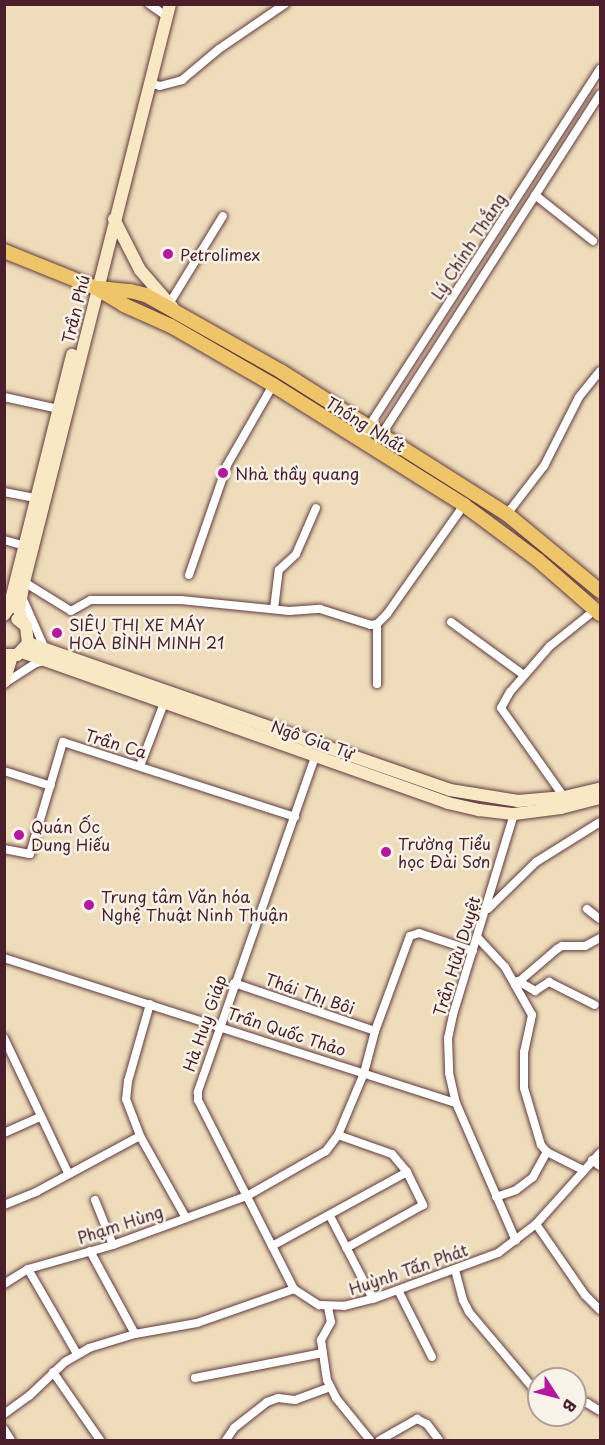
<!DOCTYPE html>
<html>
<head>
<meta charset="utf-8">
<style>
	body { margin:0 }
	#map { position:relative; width:605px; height:1445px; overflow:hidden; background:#eedcba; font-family:"Playpen Sans",sans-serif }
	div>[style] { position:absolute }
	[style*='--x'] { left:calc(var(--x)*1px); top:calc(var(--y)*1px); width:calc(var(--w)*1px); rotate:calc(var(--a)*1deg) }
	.roads { filter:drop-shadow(0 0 2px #633b40) drop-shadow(0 0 2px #633b40) }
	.minor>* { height:8px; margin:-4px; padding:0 4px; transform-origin:4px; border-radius:4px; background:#fff }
	.secondary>* { height:12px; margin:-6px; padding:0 6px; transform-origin:6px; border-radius:6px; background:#f8e8c3 }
	.primary>* { height:14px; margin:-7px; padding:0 7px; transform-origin:7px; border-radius:7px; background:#eec569 }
	.dots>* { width:16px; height:16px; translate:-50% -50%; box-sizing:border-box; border:3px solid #f7f3e8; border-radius:50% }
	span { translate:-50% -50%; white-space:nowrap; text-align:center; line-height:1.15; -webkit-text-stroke:5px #f7f3e8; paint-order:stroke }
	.street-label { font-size:16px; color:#4a1f2b }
	.poi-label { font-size:16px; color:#4a1f2b }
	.left { translate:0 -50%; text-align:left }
	.frame { position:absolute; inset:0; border:6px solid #4a1f2b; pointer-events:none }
	.north { position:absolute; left:527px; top:1367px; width:60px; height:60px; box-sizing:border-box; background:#f7f3e8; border:2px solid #b29e9c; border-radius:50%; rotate:126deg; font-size:16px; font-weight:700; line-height:24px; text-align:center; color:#4a1f2b }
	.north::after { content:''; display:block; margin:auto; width:21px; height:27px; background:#b5179e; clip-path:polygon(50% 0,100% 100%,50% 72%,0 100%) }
</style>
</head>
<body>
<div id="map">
	<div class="roads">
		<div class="minor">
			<i style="--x:149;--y:4;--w:21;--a:35"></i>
			<i style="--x:149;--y:83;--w:11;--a:15"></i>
			<i style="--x:160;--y:86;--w:23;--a:-15"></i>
			<i style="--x:182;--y:80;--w:48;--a:-40"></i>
			<i style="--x:219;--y:49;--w:80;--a:-34.3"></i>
			<i style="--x:535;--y:195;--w:74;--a:38.4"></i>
			<i style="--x:169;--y:304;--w:103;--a:-58.5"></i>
			<i style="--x:4;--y:397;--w:60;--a:12.4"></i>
			<i style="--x:380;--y:437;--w:407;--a:-57.3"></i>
			<i style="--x:360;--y:440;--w:442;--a:-57.1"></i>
			<i style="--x:4;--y:492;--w:32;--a:11"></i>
			<i style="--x:507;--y:514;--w:61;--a:-52.4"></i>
			<i style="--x:544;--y:466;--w:77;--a:-63.1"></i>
			<i style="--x:579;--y:397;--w:33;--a:-51"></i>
			<i style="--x:4;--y:540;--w:26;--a:16"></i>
			<i style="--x:189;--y:575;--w:116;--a:-70.9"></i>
			<i style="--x:227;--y:465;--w:92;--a:-60.1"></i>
			<i style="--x:24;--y:582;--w:55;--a:31.7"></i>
			<i style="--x:71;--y:611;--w:23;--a:-29"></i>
			<i style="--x:91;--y:600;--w:90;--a:0"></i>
			<i style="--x:181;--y:600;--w:109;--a:5.8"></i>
			<i style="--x:289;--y:611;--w:31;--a:-4"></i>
			<i style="--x:320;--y:609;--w:53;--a:17.4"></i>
			<i style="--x:371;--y:625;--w:6;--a:-9"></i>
			<i style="--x:377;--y:624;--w:14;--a:-45"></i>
			<i style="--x:387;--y:614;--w:133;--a:-54.8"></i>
			<i style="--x:22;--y:597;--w:57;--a:66.1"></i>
			<i style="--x:274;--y:609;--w:39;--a:-83"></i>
			<i style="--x:279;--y:570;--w:23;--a:-43"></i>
			<i style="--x:296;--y:554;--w:50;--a:-66.5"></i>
			<i style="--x:451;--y:622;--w:90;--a:36"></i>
			<i style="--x:377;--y:624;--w:60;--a:90"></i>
			<i style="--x:5;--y:683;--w:37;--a:-33"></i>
			<i style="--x:36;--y:663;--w:9;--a:-13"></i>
			<i style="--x:315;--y:757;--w:355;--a:109.3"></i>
			<i style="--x:198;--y:1092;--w:8;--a:90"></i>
			<i style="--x:198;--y:1100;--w:212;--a:63.1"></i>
			<i style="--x:294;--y:1289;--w:30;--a:33"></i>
			<i style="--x:319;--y:1305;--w:25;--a:2"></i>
			<i style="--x:344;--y:1306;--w:30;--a:-14"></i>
			<i style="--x:373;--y:1299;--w:133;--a:-20.2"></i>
			<i style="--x:498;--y:1253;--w:48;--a:-37.3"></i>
			<i style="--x:536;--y:1224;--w:96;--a:-48"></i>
			<i style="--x:140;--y:766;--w:67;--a:-69.1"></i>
			<i style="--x:4;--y:771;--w:49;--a:17.7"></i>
			<i style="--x:564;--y:797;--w:109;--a:-125.3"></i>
			<i style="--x:501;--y:708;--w:18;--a:-61"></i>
			<i style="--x:510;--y:692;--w:61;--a:-49"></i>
			<i style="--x:550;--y:646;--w:59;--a:-38.8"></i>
			<i style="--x:514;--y:814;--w:210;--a:106.9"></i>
			<i style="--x:453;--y:1015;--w:24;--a:102"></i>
			<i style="--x:448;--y:1038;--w:35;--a:88"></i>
			<i style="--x:449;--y:1073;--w:31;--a:77"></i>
			<i style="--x:456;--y:1103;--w:150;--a:66.5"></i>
			<i style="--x:4;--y:849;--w:26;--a:11"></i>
			<i style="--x:30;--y:854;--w:117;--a:-73.6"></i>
			<i style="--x:63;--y:742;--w:244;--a:17.9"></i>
			<i style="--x:488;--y:909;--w:67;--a:-44.4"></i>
			<i style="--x:536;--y:862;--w:75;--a:-32"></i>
			<i style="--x:587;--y:909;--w:16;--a:38"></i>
			<i style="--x:477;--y:937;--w:41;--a:47"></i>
			<i style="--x:505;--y:967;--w:55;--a:60.6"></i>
			<i style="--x:532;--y:1015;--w:38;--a:102"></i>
			<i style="--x:524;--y:1052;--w:36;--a:90"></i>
			<i style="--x:524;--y:1088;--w:59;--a:73.4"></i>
			<i style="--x:541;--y:1145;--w:9;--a:49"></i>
			<i style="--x:547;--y:1152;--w:40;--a:26.6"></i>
			<i style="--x:4;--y:958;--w:475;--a:17.8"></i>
			<i style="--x:518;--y:981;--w:20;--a:30"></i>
			<i style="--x:535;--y:991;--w:17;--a:-33"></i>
			<i style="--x:549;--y:982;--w:51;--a:26.6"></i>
			<i style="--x:234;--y:983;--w:149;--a:18.8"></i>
			<i style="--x:515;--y:985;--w:55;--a:-40.6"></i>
			<i style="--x:557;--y:949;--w:6;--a:-31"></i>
			<i style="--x:562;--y:946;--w:23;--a:0"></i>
			<i style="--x:585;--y:946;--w:17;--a:-28"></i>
			<i style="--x:150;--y:1004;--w:80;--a:105.9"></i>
			<i style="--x:128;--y:1081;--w:18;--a:96"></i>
			<i style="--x:126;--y:1099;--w:40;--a:69"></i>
			<i style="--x:140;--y:1136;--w:94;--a:60.7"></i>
			<i style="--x:4;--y:1038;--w:149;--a:64.6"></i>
			<i style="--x:4;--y:1133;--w:39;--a:-24"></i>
			<i style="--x:338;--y:1135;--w:57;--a:19.4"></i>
			<i style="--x:392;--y:1154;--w:23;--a:50"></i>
			<i style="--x:407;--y:1172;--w:37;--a:64"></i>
			<i style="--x:423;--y:1205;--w:88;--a:150.8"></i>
			<i style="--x:592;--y:1160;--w:10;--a:37"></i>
			<i style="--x:496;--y:1197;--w:21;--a:-19"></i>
			<i style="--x:516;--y:1190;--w:21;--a:-37"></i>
			<i style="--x:533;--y:1177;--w:29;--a:-61"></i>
			<i style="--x:95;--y:1200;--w:48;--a:68.2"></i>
			<i style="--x:4;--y:1205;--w:35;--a:-22"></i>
			<i style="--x:36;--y:1192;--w:118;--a:-28.3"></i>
			<i style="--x:330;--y:1216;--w:93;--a:62.6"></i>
			<i style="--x:536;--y:1224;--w:86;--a:55.4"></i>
			<i style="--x:585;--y:1295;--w:21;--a:45"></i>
			<i style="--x:272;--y:1246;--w:154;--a:-28.7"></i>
			<i style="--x:90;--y:1251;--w:94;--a:61.5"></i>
			<i style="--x:28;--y:1269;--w:98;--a:60"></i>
			<i style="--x:455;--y:1270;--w:31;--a:75"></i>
			<i style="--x:463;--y:1300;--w:13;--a:63"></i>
			<i style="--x:469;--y:1312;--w:109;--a:49.9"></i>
			<i style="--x:4;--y:1284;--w:28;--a:-32"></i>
			<i style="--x:28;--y:1269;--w:88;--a:-15.8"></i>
			<i style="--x:113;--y:1245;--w:143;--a:-20.1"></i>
			<i style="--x:247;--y:1196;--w:91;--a:-29.7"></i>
			<i style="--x:326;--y:1151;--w:20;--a:-53"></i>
			<i style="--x:338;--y:1135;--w:67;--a:-67.2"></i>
			<i style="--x:364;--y:1073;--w:43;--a:-75.3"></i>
			<i style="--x:375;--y:1031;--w:101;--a:-69.8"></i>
			<i style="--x:410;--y:936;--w:9;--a:-18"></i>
			<i style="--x:419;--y:933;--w:57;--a:18.4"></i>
			<i style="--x:398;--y:1290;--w:75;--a:63.1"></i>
			<i style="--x:328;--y:1307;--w:15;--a:79"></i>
			<i style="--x:331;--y:1322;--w:21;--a:119"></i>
			<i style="--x:321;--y:1340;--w:40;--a:81.5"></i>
			<i style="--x:327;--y:1380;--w:20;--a:63"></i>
			<i style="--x:336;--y:1398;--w:54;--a:51"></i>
			<i style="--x:53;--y:1372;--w:83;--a:55.3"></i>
			<i style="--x:195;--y:1378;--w:130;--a:-11.1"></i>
			<i style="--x:575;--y:1401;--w:12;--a:9"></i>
			<i style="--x:587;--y:1403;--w:15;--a:32"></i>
			<i style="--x:4;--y:1414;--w:31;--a:-36"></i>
			<i style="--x:29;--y:1396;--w:50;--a:-43.4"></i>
			<i style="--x:65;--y:1362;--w:28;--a:-30"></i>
			<i style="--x:89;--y:1348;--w:48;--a:-16.9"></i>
			<i style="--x:135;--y:1334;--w:63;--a:-10.1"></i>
			<i style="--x:197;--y:1323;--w:103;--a:-19.3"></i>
			<i style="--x:4;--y:1429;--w:13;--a:58"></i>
			<i style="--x:226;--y:1440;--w:14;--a:-56"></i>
			<i style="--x:234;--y:1428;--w:42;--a:-38.2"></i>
			<i style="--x:267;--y:1402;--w:12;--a:-20"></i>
			<i style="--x:278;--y:1398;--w:17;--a:7"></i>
			<i style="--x:295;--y:1400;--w:37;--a:-20"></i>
			<i style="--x:380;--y:1440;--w:43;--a:-29.6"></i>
			<i style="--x:417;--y:1419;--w:11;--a:27"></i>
			<i style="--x:427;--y:1424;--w:20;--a:53"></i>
		</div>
		<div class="secondary">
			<i style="--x:114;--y:219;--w:57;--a:63"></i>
			<i style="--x:140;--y:270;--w:50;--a:49"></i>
			<i style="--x:4;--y:615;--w:9;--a:-54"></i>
			<i style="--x:9;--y:608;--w:261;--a:-76"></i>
			<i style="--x:22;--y:622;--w:12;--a:-104"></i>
			<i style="--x:19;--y:610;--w:28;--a:-80"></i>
			<i style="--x:24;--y:582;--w:596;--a:-75.82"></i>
			<i style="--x:28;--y:643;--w:447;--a:19.2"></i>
			<i style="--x:450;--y:790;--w:69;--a:9.2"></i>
			<i style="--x:518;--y:801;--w:46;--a:-5"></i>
			<i style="--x:564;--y:797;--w:37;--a:-13"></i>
			<i style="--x:22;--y:652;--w:452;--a:19.5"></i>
			<i style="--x:448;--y:803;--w:32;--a:13"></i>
			<i style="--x:479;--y:810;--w:35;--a:7"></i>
			<i style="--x:514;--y:814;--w:47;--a:-7.3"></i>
			<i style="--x:561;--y:808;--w:40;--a:-14.4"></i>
			<i style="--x:4;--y:655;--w:13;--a:0"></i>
			<i style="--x:17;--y:655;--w:16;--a:-47"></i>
			<i style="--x:28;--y:643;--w:17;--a:-97"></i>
			<i style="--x:26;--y:626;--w:11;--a:-142"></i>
			<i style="--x:4;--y:682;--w:27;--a:-73"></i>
		</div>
		<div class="primary">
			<i style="--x:4;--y:251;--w:99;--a:21.9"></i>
			<i style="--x:96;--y:288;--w:33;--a:31"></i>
			<i style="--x:124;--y:305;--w:51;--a:24.1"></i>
			<i style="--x:171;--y:326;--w:118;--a:30"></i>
			<i style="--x:273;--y:385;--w:226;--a:32.1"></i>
			<i style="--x:464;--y:505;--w:92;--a:36.6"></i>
			<i style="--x:538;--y:560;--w:82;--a:41.1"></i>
			<i style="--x:99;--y:288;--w:31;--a:6"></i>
			<i style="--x:130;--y:291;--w:16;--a:14"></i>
			<i style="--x:146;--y:295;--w:156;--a:29.5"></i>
			<i style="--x:282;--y:372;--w:266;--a:32.3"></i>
			<i style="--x:507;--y:514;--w:121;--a:39.6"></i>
		</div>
	</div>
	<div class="dots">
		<i style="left:168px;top:254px;background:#b5179e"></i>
		<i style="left:223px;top:473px;background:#b5179e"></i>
		<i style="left:57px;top:633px;background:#b5179e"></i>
		<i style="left:19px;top:835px;background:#b5179e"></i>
		<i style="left:386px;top:852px;background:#b5179e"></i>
		<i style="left:89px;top:905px;background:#b5179e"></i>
	</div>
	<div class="street-label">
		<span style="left:468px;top:246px;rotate:-57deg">Lý Chính Thắng</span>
		<span style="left:75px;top:309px;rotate:-76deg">Trần Phú</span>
		<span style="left:366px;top:424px;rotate:32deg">Thống Nhất</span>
		<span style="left:313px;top:739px;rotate:19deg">Ngô Gia Tự</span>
		<span style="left:116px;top:743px;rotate:17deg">Trần Ca</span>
		<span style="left:456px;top:956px;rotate:-73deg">Trần Hữu Duyệt</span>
		<span style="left:310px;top:993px;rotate:19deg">Thái Thị Bôi</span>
		<span style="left:204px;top:1023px;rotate:-71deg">Hà Huy Giáp</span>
		<span style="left:287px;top:1031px;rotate:18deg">Trần Quốc Thảo</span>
		<span style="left:120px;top:1224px;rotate:-18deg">Phạm Hùng</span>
		<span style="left:408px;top:1269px;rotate:-19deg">Huỳnh Tấn Phát</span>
	</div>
	<div class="poi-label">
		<span class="left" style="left:180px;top:254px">Petrolimex</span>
		<span class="left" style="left:235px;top:473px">Nhà thầy quang</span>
		<span class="left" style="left:69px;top:633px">SIÊU THỊ XE MÁY<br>HOÀ BÌNH MINH 21</span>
		<span class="left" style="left:31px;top:835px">Quán Ốc<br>Dung Hiếu</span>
		<span class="left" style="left:398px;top:852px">Trường Tiểu<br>học Đài Sơn</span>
		<span class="left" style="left:101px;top:905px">Trung tâm Văn hóa<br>Nghệ Thuật Ninh Thuận</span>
	</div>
	<div class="frame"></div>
	<div class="north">B</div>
</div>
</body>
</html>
